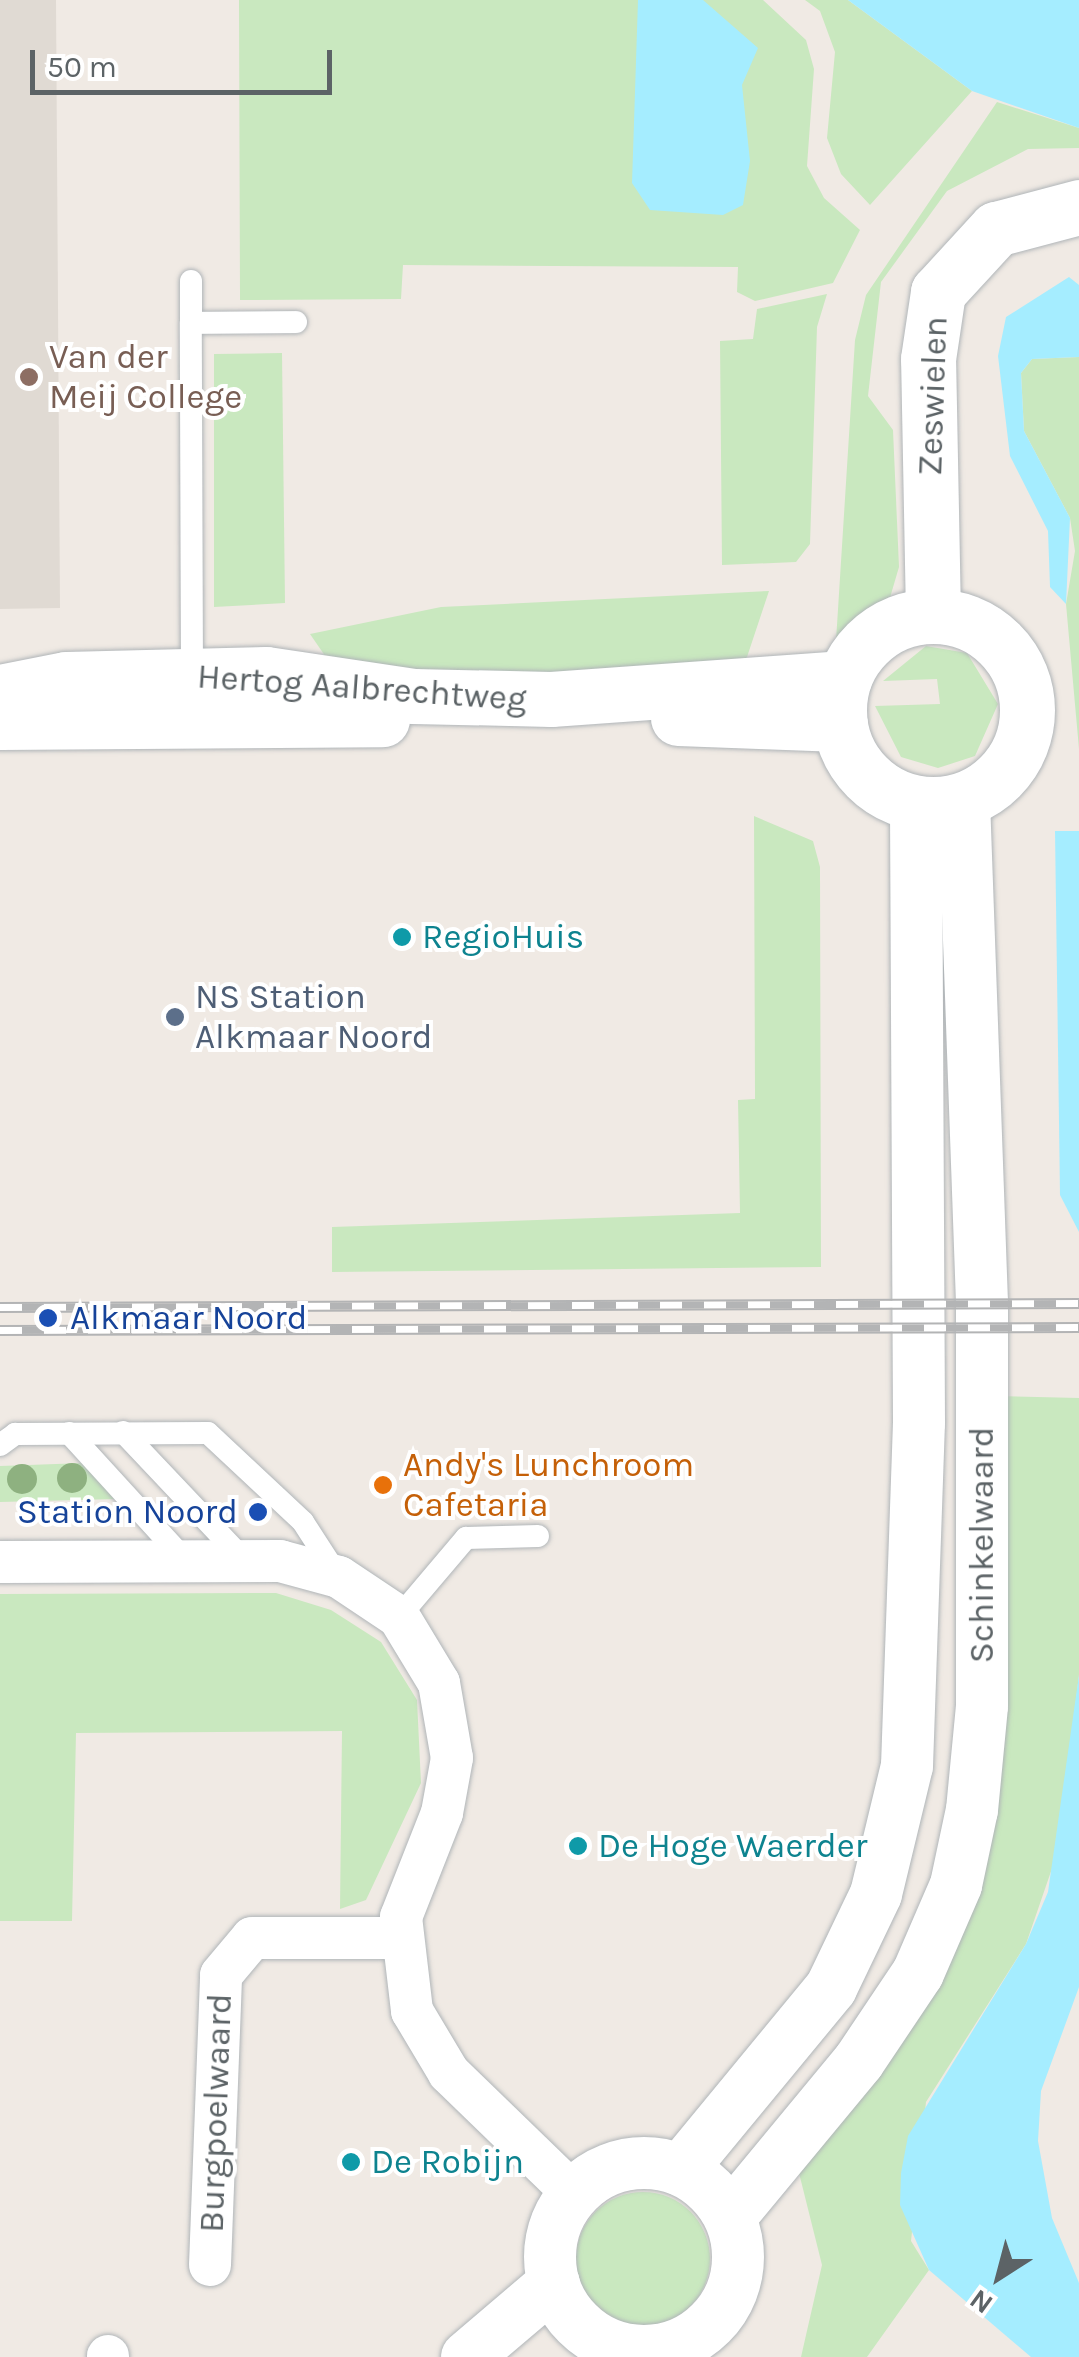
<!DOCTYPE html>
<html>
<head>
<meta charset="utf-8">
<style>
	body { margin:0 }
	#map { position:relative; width:1079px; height:2357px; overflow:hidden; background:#f0eae4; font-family:Karla,sans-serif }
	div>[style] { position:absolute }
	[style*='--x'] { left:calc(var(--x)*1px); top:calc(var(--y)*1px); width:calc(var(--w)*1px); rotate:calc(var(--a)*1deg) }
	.education>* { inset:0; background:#e0dad3 }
	.green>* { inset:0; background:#c9e8bf }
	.round { border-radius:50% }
	.water>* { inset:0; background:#a5edff }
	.roads { filter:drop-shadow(0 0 2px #b0b5b8) drop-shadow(0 0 2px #b0b5b8) }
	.service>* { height:22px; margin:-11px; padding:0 11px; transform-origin:11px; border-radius:11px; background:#fff }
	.minor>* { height:42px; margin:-21px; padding:0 21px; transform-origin:21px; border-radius:21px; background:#fff }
	.tertiary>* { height:52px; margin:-26px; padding:0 26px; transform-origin:26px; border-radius:26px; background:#fff }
	.tertiary>.ring { margin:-26px; padding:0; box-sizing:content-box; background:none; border:52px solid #fff; border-radius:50% }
	.secondary>* { height:55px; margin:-27.5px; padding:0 27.5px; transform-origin:27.5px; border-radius:27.5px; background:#fff }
	.secondary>.ring { margin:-27.5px; padding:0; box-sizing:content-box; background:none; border:55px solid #fff; border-radius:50% }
	.rail>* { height:11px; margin-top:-5.5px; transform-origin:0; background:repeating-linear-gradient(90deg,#fff 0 22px,#b3b4b5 0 44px); box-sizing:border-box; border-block:2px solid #b3b4b5 }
	.trees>* { width:30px; height:30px; margin:-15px; border-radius:50%; background:#8eb180 }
	.dots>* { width:28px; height:28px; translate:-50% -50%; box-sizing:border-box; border:5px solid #fff; border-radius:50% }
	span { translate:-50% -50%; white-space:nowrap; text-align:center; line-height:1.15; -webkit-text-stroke:8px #fff; paint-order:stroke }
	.education-label { font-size:35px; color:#785e54 }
	.left { translate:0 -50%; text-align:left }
	.street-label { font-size:35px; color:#5c6366 }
	.culture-label { font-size:35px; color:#0d838f }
	.service-label { font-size:35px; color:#4e5e75 }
	.transit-label { font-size:35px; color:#164399 }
	.right { translate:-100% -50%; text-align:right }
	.food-label { font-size:35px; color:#c56008 }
	.north { position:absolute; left:949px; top:2227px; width:100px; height:100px; -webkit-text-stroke:8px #fff; paint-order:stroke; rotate:216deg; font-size:28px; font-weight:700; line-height:40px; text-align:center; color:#5c6366 }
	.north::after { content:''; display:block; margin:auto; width:35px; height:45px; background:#5c6366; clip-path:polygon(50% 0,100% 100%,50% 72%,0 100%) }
	.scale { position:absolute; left:30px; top:50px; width:302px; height:45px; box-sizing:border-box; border:5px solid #5c6366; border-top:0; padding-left:12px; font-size:30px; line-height:35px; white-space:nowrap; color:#5c6366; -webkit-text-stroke:8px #fff; paint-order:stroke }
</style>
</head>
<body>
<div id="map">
	<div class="education">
		<i style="clip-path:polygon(0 0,56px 0,60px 608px,0 609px)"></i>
	</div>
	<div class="green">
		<i style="clip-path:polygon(239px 0,763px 0,806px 40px,814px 69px,807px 166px,824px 198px,860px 230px,833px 283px,755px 301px,737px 292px,738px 267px,403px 265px,401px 299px,240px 300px)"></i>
		<i style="clip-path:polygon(805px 0,848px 0,972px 91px,870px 205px,841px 174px,827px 138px,835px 52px,820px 11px)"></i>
		<i style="clip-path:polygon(997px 102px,1079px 128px,1079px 148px,1028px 149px,947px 191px,881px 282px,868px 396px,893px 430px,899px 567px,889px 601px,836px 641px,855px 340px,866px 295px)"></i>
		<i style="clip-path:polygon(827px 294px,817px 327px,810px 544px,796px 562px,722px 565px,720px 341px,753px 339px,757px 309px)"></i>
		<i style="clip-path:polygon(282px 353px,285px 603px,214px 607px,214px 354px)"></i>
		<i style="clip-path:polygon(1079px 357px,1079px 749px,1066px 604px,1075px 551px,1070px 518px,1024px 431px,1021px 373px,1032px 359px)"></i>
		<i style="clip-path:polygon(769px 591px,743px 669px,343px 682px,310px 634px,441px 607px)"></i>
		<i style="clip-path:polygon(926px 646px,967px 653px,998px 704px,975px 756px,938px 768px,901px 757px,875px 706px,940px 704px,937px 679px,883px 681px)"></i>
		<i style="clip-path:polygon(754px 816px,813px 841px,820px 867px,821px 1267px,332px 1272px,332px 1227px,740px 1213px,738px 1100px,755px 1099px)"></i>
		<i style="clip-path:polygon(993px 1396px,1079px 1398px,1079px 1675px,1058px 1851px,1026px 1944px,926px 2102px,911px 2241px,929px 2270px,867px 2357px,801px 2357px,822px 2265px,795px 2157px,928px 1985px)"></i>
		<i style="clip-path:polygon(84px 1463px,117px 1499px,0 1502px,0 1466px)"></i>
		<i style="clip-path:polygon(276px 1593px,331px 1610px,381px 1642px,417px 1700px,421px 1783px,366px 1900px,340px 1909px,342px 1731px,76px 1733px,72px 1921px,0 1921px,0 1594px)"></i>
		<i class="round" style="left:576px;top:2192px;width:134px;height:134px"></i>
	</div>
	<div class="water">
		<i style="clip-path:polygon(638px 0,703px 0,758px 48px,742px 85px,750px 161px,743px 205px,723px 215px,650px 210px,632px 183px)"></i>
		<i style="clip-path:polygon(848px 0,1079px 0,1079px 128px,972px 91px)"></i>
		<i style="clip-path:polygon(1069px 277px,1079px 285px,1079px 357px,1032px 359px,1021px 373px,1024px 431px,1070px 518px,1066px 604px,1050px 587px,1048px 531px,1010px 456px,998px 356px,1006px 317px)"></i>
		<i style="clip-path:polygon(1055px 831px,1079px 831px,1079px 1232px,1060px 1195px)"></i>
		<i style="clip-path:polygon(1079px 1675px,1079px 1987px,1041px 2091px,1038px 2141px,1052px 2218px,1079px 2283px,1079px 2357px,1031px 2357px,929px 2270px,900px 2205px,901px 2173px,908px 2136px,1026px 1944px,1048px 1892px)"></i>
	</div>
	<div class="roads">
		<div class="service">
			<i style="--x:191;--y:281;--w:42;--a:90"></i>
			<i style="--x:192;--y:676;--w:353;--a:-90.2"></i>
			<i style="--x:191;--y:323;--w:105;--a:-0.5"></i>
			<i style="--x:123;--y:1432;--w:176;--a:46.6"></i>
			<i style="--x:69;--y:1433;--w:171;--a:47.6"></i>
			<i style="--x:0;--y:1445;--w:19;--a:-36"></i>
			<i style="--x:15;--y:1434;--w:193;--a:-0.3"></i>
			<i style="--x:208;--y:1433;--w:130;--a:43.1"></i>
			<i style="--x:303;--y:1522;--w:64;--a:57.1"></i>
			<i style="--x:399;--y:1617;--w:104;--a:-49.7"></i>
			<i style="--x:466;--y:1538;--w:72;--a:-1.6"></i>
		</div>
		<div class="minor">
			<i style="--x:0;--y:1562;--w:280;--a:-0.2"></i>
			<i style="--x:280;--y:1561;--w:61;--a:15.2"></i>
			<i style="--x:339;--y:1577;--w:72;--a:33.7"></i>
			<i style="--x:399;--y:1617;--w:77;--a:58.8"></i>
			<i style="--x:439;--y:1683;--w:76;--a:80.2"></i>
			<i style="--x:452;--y:1758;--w:56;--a:100.3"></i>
			<i style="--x:442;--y:1813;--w:112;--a:111.5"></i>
			<i style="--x:401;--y:1917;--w:95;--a:83.3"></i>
			<i style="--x:412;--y:2011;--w:72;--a:59.2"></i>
			<i style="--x:449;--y:2073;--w:174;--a:44.1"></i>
			<i style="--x:210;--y:2265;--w:290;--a:-87.8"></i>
			<i style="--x:221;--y:1975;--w:48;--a:-50"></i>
			<i style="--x:252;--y:1938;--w:146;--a:0"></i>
			<i style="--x:108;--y:2356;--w:1;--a:90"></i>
		</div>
		<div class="tertiary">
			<i class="ring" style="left:550px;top:2163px;width:136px;height:136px"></i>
			<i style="--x:681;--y:2170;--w:236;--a:-50.5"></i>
			<i style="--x:831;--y:1988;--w:104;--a:-64.4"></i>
			<i style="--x:876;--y:1894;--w:132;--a:-76.4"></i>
			<i style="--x:907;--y:1766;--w:343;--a:-88"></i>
			<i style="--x:919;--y:1423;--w:621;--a:-90.28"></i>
			<i style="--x:730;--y:2217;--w:202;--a:-50.4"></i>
			<i style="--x:859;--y:2061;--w:106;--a:-56.2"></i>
			<i style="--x:918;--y:1973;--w:96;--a:-66.6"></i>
			<i style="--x:956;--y:1885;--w:77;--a:-78"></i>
			<i style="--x:972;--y:1810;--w:104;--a:-84.5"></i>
			<i style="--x:982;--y:1706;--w:403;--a:-90"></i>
			<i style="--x:982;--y:1303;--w:504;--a:-92.05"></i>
			<i style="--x:467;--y:2357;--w:114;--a:-40.4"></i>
		</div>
		<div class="secondary">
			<i style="--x:933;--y:615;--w:256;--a:-91.1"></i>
			<i style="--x:928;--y:359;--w:68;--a:-81.5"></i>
			<i style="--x:938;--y:292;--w:86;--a:-47.4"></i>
			<i style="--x:996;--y:229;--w:86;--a:-14.8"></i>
			<i class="ring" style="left:839px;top:616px;width:133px;height:133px"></i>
			<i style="--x:0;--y:692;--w:67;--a:-11.1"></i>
			<i style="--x:66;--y:679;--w:200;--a:-1.4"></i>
			<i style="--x:266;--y:674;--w:149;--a:8.5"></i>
			<i style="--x:413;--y:696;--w:138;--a:1.2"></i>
			<i style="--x:551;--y:699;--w:294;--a:-4.1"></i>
			<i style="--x:678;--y:718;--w:162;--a:2.1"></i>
			<i style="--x:0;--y:722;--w:382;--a:-0.4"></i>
		</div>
	</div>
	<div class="rail">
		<i style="--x:0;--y:1307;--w:1079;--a:-0.21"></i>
		<i style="--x:0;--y:1330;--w:1079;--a:-0.16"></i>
	</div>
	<div class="trees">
		<i style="left:72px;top:1478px"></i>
		<i style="left:22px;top:1479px"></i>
	</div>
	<div class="dots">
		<i style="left:29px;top:377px;background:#8d6e63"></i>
		<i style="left:402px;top:937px;background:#0f9aa8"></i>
		<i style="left:175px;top:1017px;background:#5c6f8a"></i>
		<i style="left:48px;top:1318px;background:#1a4fb4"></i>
		<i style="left:383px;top:1485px;background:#e8710a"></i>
		<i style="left:258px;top:1512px;background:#1a4fb4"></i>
		<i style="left:578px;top:1846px;background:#0f9aa8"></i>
		<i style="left:351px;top:2162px;background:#0f9aa8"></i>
	</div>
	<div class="education-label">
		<span class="left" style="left:49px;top:377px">Van der<br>Meij College</span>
	</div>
	<div class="street-label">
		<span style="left:933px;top:396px;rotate:-88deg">Zeswielen</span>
		<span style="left:362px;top:688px;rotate:4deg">Hertog Aalbrechtweg</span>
		<span style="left:982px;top:1545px;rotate:-90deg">Schinkelwaard</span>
		<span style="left:216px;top:2113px;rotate:-88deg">Burgpoelwaard</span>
	</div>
	<div class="culture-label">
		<span class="left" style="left:422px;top:937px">RegioHuis</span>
		<span class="left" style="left:598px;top:1846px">De Hoge Waerder</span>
		<span class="left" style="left:371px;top:2162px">De Robijn</span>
	</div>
	<div class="service-label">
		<span class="left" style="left:195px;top:1017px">NS Station<br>Alkmaar Noord</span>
	</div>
	<div class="transit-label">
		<span class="left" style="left:70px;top:1318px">Alkmaar Noord</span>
		<span class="right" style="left:238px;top:1512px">Station Noord</span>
	</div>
	<div class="food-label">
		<span class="left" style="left:403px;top:1485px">Andy's Lunchroom<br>Cafetaria</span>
	</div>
	<div class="north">N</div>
	<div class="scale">50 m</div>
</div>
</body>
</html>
